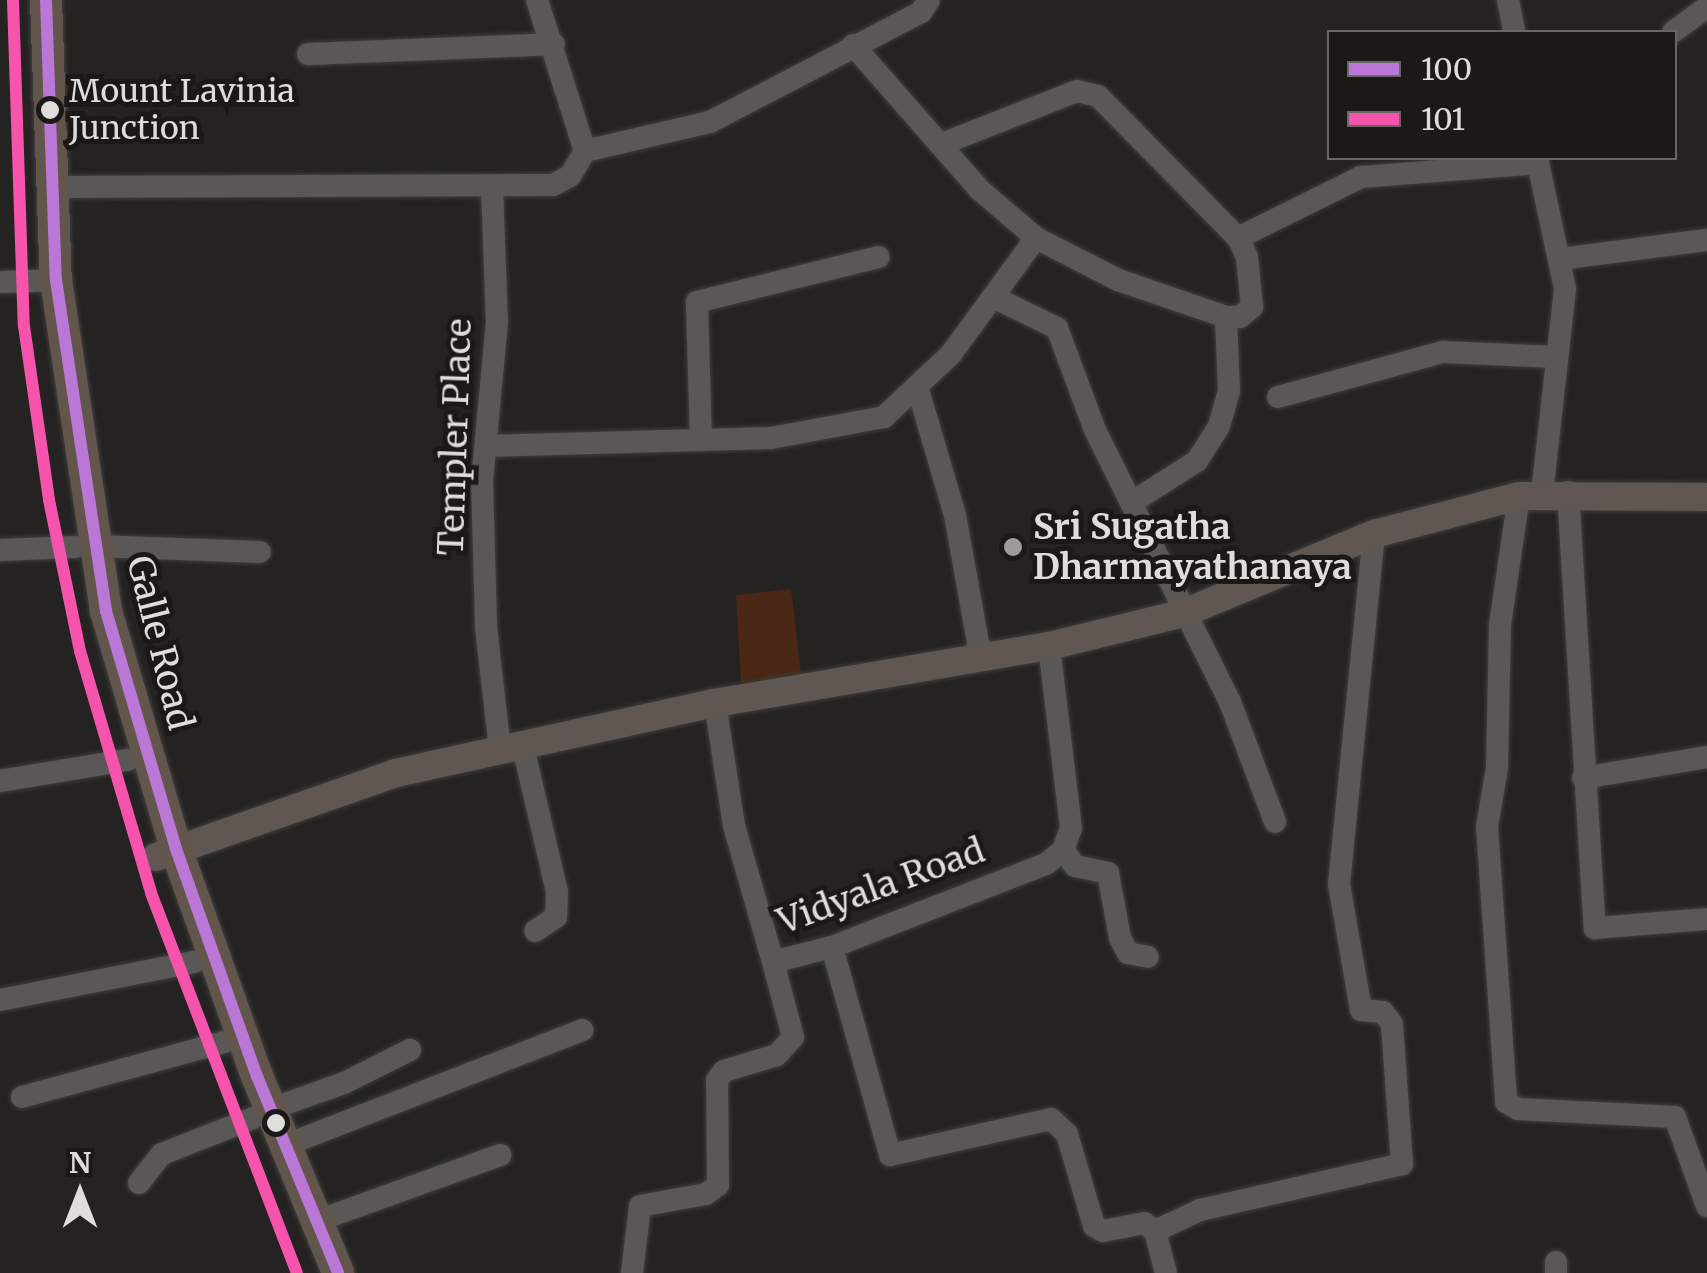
<!DOCTYPE html>
<html>
<head>
<meta charset="utf-8">
<style>
	body { margin:0 }
	#map { position:relative; width:1707px; height:1273px; overflow:hidden; background:#242322; font-family:Merriweather,serif }
	div>[style] { position:absolute }
	[style*='--x'] { left:calc(var(--x)*1px); top:calc(var(--y)*1px); width:calc(var(--w)*1px); rotate:calc(var(--a)*1deg) }
	.green>* { inset:0; background:#4a2815 }
	.roads { filter:drop-shadow(0 0 2px #3f3e3e) drop-shadow(0 0 2px #3f3e3e) }
	.minor>* { height:22px; margin:-11px; padding:0 11px; transform-origin:11px; border-radius:11px; background:#595857 }
	.major>* { height:28px; margin:-14px; padding:0 14px; transform-origin:14px; border-radius:14px; background:#605752 }
	.highway>* { height:32px; margin:-16px; padding:0 16px; transform-origin:16px; border-radius:16px; background:#62554c }
	.bus-1>* { height:12px; margin:-6px; padding:0 6px; transform-origin:6px; border-radius:6px; background:#ba77d6 }
	.bus-2>* { height:12px; margin:-6px; padding:0 6px; transform-origin:6px; border-radius:6px; background:#f653ac }
	.dots>* { width:28px; height:28px; translate:-50% -50%; box-sizing:border-box; border:5px solid #1b1918; border-radius:50% }
	span { translate:-50% -50%; white-space:nowrap; text-align:center; line-height:1.15; -webkit-text-stroke:10px #1b1918; paint-order:stroke }
	.bus-label { font-size:32px; color:#dedddc }
	.left { translate:0 -50%; text-align:left }
	.street-label { font-size:35px; color:#dedddc }
	.poi-label { font-size:35px; color:#dedddc; font-weight:700 }
	.legend { position:absolute; left:1327px; top:30px; width:350px; height:130px; box-sizing:border-box; background:#1b1918; border:2px solid #696766; margin:0; padding:12px 18px; list-style:none; font-size:30px; color:#dedddc }
	.legend li { display:flex; align-items:center; gap:20px; height:50px }
	.legend b { width:50px; border:2px solid #696766 }
	.north { position:absolute; left:30px; top:1143px; width:100px; height:100px; -webkit-text-stroke:8px #1b1918; paint-order:stroke; rotate:0deg; font-size:28px; font-weight:700; line-height:40px; text-align:center; color:#dedddc }
	.north::after { content:''; display:block; margin:auto; width:35px; height:45px; background:#dedddc; clip-path:polygon(50% 0,100% 100%,50% 72%,0 100%) }
</style>
</head>
<body>
<div id="map">
	<div class="green">
		<i style="clip-path:polygon(791px 589px,801px 673px,741px 683px,736px 595px)"></i>
	</div>
	<div class="roads">
		<div class="minor">
			<i style="--x:537;--y:0;--w:158;--a:72.4"></i>
			<i style="--x:1508;--y:0;--w:33;--a:79"></i>
			<i style="--x:1673;--y:32;--w:42;--a:-36.3"></i>
			<i style="--x:853;--y:45;--w:193;--a:48.8"></i>
			<i style="--x:980;--y:190;--w:74;--a:40.6"></i>
			<i style="--x:1036;--y:238;--w:92;--a:27.1"></i>
			<i style="--x:1118;--y:280;--w:114;--a:18.9"></i>
			<i style="--x:1226;--y:317;--w:14;--a:0"></i>
			<i style="--x:1240;--y:317;--w:16;--a:-40"></i>
			<i style="--x:1252;--y:307;--w:50;--a:-95.7"></i>
			<i style="--x:1247;--y:257;--w:21;--a:-115"></i>
			<i style="--x:1238;--y:238;--w:199;--a:-134.6"></i>
			<i style="--x:1098;--y:96;--w:22;--a:-167"></i>
			<i style="--x:1077;--y:91;--w:143;--a:158.6"></i>
			<i style="--x:308;--y:54;--w:246;--a:-2.3"></i>
			<i style="--x:1537;--y:158;--w:134;--a:77.9"></i>
			<i style="--x:1565;--y:289;--w:206;--a:96.4"></i>
			<i style="--x:49;--y:187;--w:504;--a:-0.23"></i>
			<i style="--x:553;--y:185;--w:19;--a:-28"></i>
			<i style="--x:570;--y:176;--w:29;--a:-59"></i>
			<i style="--x:585;--y:151;--w:128;--a:-13.1"></i>
			<i style="--x:710;--y:122;--w:238;--a:-27.5"></i>
			<i style="--x:921;--y:12;--w:14;--a:-56"></i>
			<i style="--x:492;--y:187;--w:135;--a:87.9"></i>
			<i style="--x:497;--y:322;--w:159;--a:95.4"></i>
			<i style="--x:482;--y:480;--w:147;--a:88.4"></i>
			<i style="--x:486;--y:627;--w:123;--a:83.5"></i>
			<i style="--x:1238;--y:238;--w:137;--a:-26.4"></i>
			<i style="--x:1361;--y:177;--w:178;--a:-4.5"></i>
			<i style="--x:1560;--y:259;--w:148;--a:-7.4"></i>
			<i style="--x:0;--y:282;--w:56;--a:-2"></i>
			<i style="--x:997;--y:299;--w:67;--a:25.8"></i>
			<i style="--x:1057;--y:328;--w:109;--a:69.6"></i>
			<i style="--x:1095;--y:430;--w:304;--a:63.6"></i>
			<i style="--x:1230;--y:702;--w:128;--a:69.4"></i>
			<i style="--x:917;--y:386;--w:134;--a:73.6"></i>
			<i style="--x:955;--y:515;--w:141;--a:79.8"></i>
			<i style="--x:1278;--y:397;--w:171;--a:-15.3"></i>
			<i style="--x:1443;--y:352;--w:113;--a:2.5"></i>
			<i style="--x:701;--y:440;--w:138;--a:-91.7"></i>
			<i style="--x:697;--y:302;--w:187;--a:-13.9"></i>
			<i style="--x:486;--y:446;--w:285;--a:-1.6"></i>
			<i style="--x:771;--y:438;--w:115;--a:-10.5"></i>
			<i style="--x:884;--y:417;--w:92;--a:-43.2"></i>
			<i style="--x:951;--y:354;--w:144;--a:-53.8"></i>
			<i style="--x:1568;--y:492;--w:437;--a:86.5"></i>
			<i style="--x:1595;--y:928;--w:112;--a:-4.6"></i>
			<i style="--x:1519;--y:496;--w:129;--a:98.4"></i>
			<i style="--x:1500;--y:624;--w:144;--a:91.2"></i>
			<i style="--x:1497;--y:768;--w:60;--a:99.6"></i>
			<i style="--x:1487;--y:827;--w:276;--a:86"></i>
			<i style="--x:1506;--y:1102;--w:14;--a:30"></i>
			<i style="--x:1518;--y:1109;--w:157;--a:2.9"></i>
			<i style="--x:1675;--y:1117;--w:95;--a:70.2"></i>
			<i style="--x:1131;--y:503;--w:78;--a:-32.5"></i>
			<i style="--x:1197;--y:461;--w:41;--a:-57.8"></i>
			<i style="--x:1219;--y:426;--w:37;--a:-74"></i>
			<i style="--x:1229;--y:390;--w:73;--a:-92.4"></i>
			<i style="--x:95;--y:546;--w:165;--a:2.1"></i>
			<i style="--x:0;--y:550;--w:75;--a:-2.3"></i>
			<i style="--x:715;--y:703;--w:124;--a:81.2"></i>
			<i style="--x:734;--y:826;--w:141;--a:74"></i>
			<i style="--x:773;--y:962;--w:61;--a:-14.3"></i>
			<i style="--x:832;--y:947;--w:230;--a:-21.2"></i>
			<i style="--x:1046;--y:864;--w:22;--a:-39"></i>
			<i style="--x:1063;--y:850;--w:23;--a:-70"></i>
			<i style="--x:1071;--y:828;--w:183;--a:-96.9"></i>
			<i style="--x:523;--y:747;--w:149;--a:76.8"></i>
			<i style="--x:557;--y:892;--w:25;--a:92"></i>
			<i style="--x:556;--y:917;--w:25;--a:146"></i>
			<i style="--x:1583;--y:778;--w:126;--a:-9.6"></i>
			<i style="--x:0;--y:781;--w:129;--a:-9.4"></i>
			<i style="--x:1063;--y:850;--w:20;--a:53"></i>
			<i style="--x:1075;--y:866;--w:34;--a:12"></i>
			<i style="--x:1108;--y:873;--w:66;--a:79.5"></i>
			<i style="--x:1120;--y:938;--w:17;--a:62"></i>
			<i style="--x:1128;--y:953;--w:20;--a:11"></i>
			<i style="--x:832;--y:947;--w:216;--a:74.4"></i>
			<i style="--x:890;--y:1155;--w:165;--a:-12.6"></i>
			<i style="--x:1051;--y:1119;--w:22;--a:43"></i>
			<i style="--x:1067;--y:1134;--w:96;--a:73.6"></i>
			<i style="--x:1094;--y:1226;--w:10;--a:29"></i>
			<i style="--x:1103;--y:1231;--w:42;--a:-11"></i>
			<i style="--x:1144;--y:1223;--w:14;--a:36"></i>
			<i style="--x:1155;--y:1231;--w:43;--a:75.3"></i>
			<i style="--x:0;--y:1000;--w:198;--a:-11.1"></i>
			<i style="--x:22;--y:1097;--w:209;--a:-15.2"></i>
			<i style="--x:271;--y:1109;--w:77;--a:-19.6"></i>
			<i style="--x:344;--y:1083;--w:74;--a:-26.6"></i>
			<i style="--x:286;--y:1145;--w:318;--a:-21.2"></i>
			<i style="--x:139;--y:1183;--w:37;--a:-52"></i>
			<i style="--x:162;--y:1154;--w:98;--a:-21.6"></i>
			<i style="--x:317;--y:1221;--w:195;--a:-19.8"></i>
			<i style="--x:1155;--y:1231;--w:50;--a:-25"></i>
			<i style="--x:1200;--y:1210;--w:207;--a:-12.8"></i>
			<i style="--x:1402;--y:1164;--w:140;--a:-94.1"></i>
			<i style="--x:1392;--y:1024;--w:15;--a:-127"></i>
			<i style="--x:1383;--y:1012;--w:22;--a:-175"></i>
			<i style="--x:1361;--y:1010;--w:128;--a:-99.9"></i>
			<i style="--x:1339;--y:884;--w:352;--a:-84.3"></i>
			<i style="--x:1556;--y:1262;--w:11;--a:90"></i>
			<i style="--x:632;--y:1273;--w:67;--a:-83.2"></i>
			<i style="--x:640;--y:1206;--w:67;--a:-10.3"></i>
			<i style="--x:706;--y:1194;--w:15;--a:-37"></i>
			<i style="--x:718;--y:1185;--w:105;--a:-90.5"></i>
			<i style="--x:717;--y:1080;--w:11;--a:-52"></i>
			<i style="--x:724;--y:1071;--w:55;--a:-16.8"></i>
			<i style="--x:777;--y:1055;--w:24;--a:-48"></i>
			<i style="--x:793;--y:1037;--w:78;--a:-104.9"></i>
		</div>
		<div class="major">
			<i style="--x:156;--y:857;--w:254;--a:-19.3"></i>
			<i style="--x:396;--y:773;--w:327;--a:-12.4"></i>
			<i style="--x:715;--y:703;--w:339;--a:-9.7"></i>
			<i style="--x:1049;--y:646;--w:139;--a:-13.7"></i>
			<i style="--x:1184;--y:613;--w:206;--a:-22.6"></i>
			<i style="--x:1374;--y:534;--w:150;--a:-14.7"></i>
			<i style="--x:1519;--y:496;--w:188;--a:0.3"></i>
		</div>
		<div class="highway">
			<i style="--x:46;--y:0;--w:280;--a:88"></i>
			<i style="--x:56;--y:280;--w:335;--a:81.4"></i>
			<i style="--x:106;--y:611;--w:248;--a:73.6"></i>
			<i style="--x:176;--y:849;--w:241;--a:70.4"></i>
			<i style="--x:257;--y:1076;--w:213;--a:67.6"></i>
		</div>
	</div>
	<div class="bus-1">
		<i style="--x:46;--y:0;--w:280;--a:88"></i>
		<i style="--x:56;--y:280;--w:335;--a:81.4"></i>
		<i style="--x:106;--y:611;--w:248;--a:73.6"></i>
		<i style="--x:176;--y:849;--w:241;--a:70.4"></i>
		<i style="--x:257;--y:1076;--w:213;--a:67.6"></i>
	</div>
	<div class="bus-2">
		<i style="--x:13;--y:1;--w:325;--a:88.1"></i>
		<i style="--x:24;--y:326;--w:176;--a:81.8"></i>
		<i style="--x:49;--y:500;--w:154;--a:78.4"></i>
		<i style="--x:80;--y:651;--w:252;--a:73.6"></i>
		<i style="--x:151;--y:893;--w:407;--a:69"></i>
	</div>
	<div class="dots">
		<i style="left:50px;top:110px;background:#dedddc"></i>
		<i style="left:1013px;top:547px;background:#9d9c9b"></i>
		<i style="left:276px;top:1123px;background:#dedddc"></i>
	</div>
	<div class="bus-label">
		<span class="left" style="left:69px;top:110px">Mount Lavinia<br>Junction</span>
	</div>
	<div class="street-label">
		<span style="left:455px;top:437px;rotate:-88deg">Templer Place</span>
		<span style="left:160px;top:643px;rotate:76deg">Galle Road</span>
		<span style="left:881px;top:886px;rotate:-20deg">Vidyala Road</span>
	</div>
	<div class="poi-label">
		<span class="left" style="left:1033px;top:547px">Sri Sugatha<br>Dharmayathanaya</span>
	</div>
	<ul class="legend">
	<li><b style="height:12px;background:#ba77d6"></b>100</li>
	<li><b style="height:12px;background:#f653ac"></b>101</li>
	</ul>
	<div class="north">N</div>
</div>
</body>
</html>
